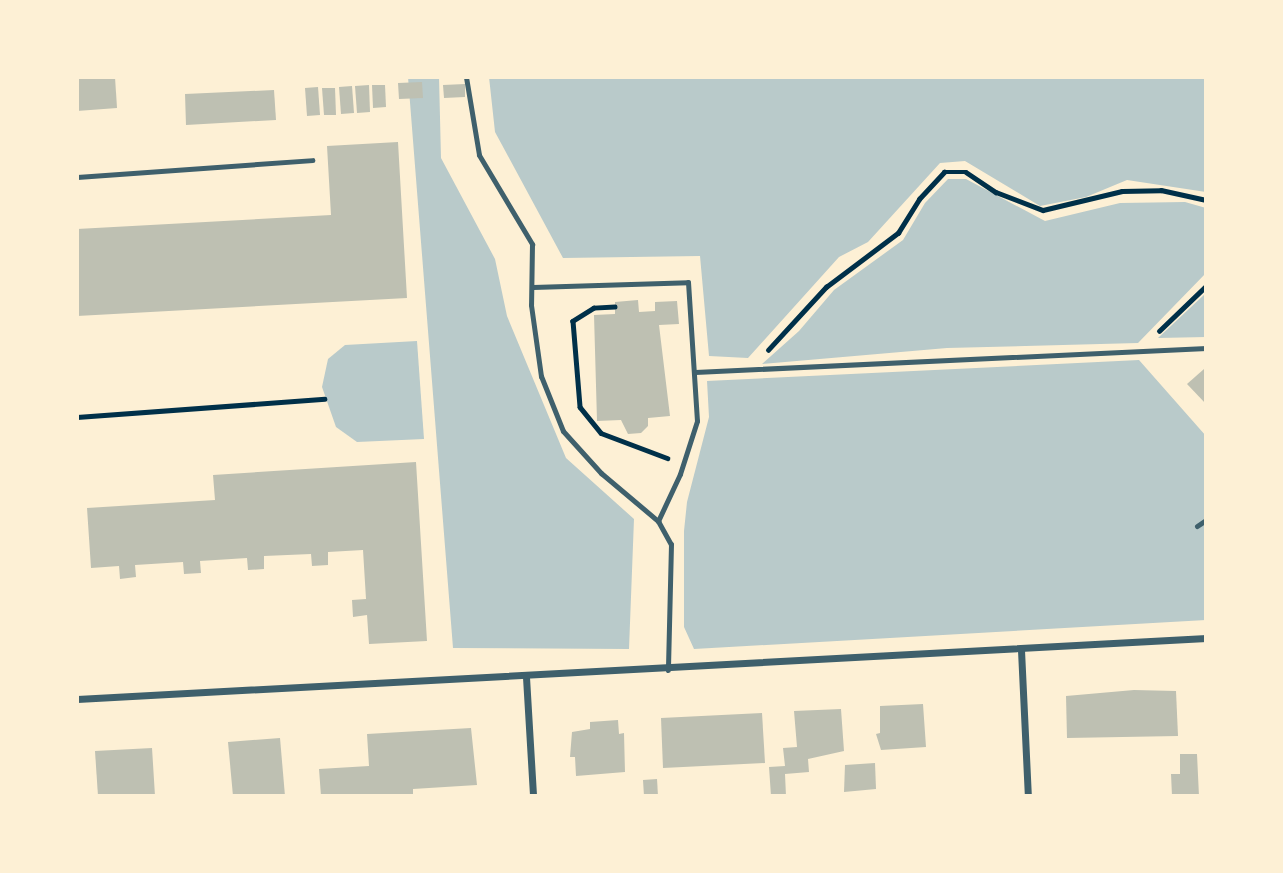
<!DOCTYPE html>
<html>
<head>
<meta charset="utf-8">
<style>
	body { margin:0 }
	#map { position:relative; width:1283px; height:873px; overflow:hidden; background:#fdf0d5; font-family:Jost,sans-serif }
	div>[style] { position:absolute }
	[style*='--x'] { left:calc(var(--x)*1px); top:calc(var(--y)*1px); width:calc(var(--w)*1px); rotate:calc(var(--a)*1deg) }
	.green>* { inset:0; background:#b9caca }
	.building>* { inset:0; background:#bec0b2 }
	.path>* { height:4.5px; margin:-2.25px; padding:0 2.25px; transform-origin:2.25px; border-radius:2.25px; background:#003049 }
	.service>* { height:5px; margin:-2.5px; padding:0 2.5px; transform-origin:2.5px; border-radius:2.5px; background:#3f606c }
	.minor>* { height:7px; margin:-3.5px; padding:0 3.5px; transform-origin:3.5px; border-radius:3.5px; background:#3f606c }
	span { translate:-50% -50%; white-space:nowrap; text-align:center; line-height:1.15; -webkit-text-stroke:5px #fdf0d5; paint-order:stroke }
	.frame { position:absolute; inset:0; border:79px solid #fdf0d5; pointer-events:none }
</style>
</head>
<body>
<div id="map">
	<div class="green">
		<i style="clip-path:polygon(408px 77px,439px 77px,441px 158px,495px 259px,507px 316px,566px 458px,634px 519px,629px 649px,453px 648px)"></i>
		<i style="clip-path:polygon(489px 77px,1206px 77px,1206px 192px,1127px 180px,1086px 197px,1040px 206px,965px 161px,940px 163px,868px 242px,839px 257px,748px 358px,709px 356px,700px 256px,563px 258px,495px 132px)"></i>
		<i style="clip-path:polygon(948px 179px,966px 179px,1045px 221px,1120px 203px,1185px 202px,1206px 208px,1206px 273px,1138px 343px,947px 348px,762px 364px,799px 331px,834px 290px,903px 240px,925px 203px)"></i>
		<i style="clip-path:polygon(1206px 293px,1206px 337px,1158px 338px)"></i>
		<i style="clip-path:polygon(417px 341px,424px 439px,357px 442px,336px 427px,322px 387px,328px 359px,345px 345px)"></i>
		<i style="clip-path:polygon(1139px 360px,1206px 436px,1206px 620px,694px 649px,684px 627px,684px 531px,687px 502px,709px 417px,707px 381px)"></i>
	</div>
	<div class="building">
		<i style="clip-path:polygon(77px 77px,115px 77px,117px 108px,77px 111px)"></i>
		<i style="clip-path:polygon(422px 82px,423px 98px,399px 99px,398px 83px)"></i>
		<i style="clip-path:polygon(465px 84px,465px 97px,444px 98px,443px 85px)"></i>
		<i style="clip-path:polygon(369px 85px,370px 112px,357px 113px,355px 86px)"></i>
		<i style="clip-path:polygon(372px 85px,385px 85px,386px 107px,373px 108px)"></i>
		<i style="clip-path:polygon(352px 86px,354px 113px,341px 114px,339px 87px)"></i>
		<i style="clip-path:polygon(318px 87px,320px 115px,307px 116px,305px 88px)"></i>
		<i style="clip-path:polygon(322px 88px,335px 88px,336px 115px,324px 115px)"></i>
		<i style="clip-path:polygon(274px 90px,276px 120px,186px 125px,185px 94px)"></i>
		<i style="clip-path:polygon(398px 142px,407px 298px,77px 316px,77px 229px,331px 215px,327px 146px)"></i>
		<i style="clip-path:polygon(638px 300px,639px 312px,655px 311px,655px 302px,677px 301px,679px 324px,659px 325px,670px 416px,648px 418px,648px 426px,641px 433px,628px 434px,621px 420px,597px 421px,594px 315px,615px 314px,615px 302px)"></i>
		<i style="clip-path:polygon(1204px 369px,1206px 370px,1206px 404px,1187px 384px)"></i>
		<i style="clip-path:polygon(416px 462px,427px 641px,369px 644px,367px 615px,353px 617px,352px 600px,366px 599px,363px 550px,328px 552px,328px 565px,312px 566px,311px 554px,264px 556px,264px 569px,248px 570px,247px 558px,200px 561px,201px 573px,184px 574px,183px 562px,135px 565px,136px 577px,120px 579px,119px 566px,91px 568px,87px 508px,215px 500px,213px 475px)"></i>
		<i style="clip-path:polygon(1134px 690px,1176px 691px,1178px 736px,1067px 738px,1066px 696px)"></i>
		<i style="clip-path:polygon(923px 704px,926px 747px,881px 750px,876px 734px,880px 733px,880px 706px)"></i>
		<i style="clip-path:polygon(841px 709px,844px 751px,808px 759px,809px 772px,785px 774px,786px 796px,771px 796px,769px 767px,785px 766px,783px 748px,797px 747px,794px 711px)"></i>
		<i style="clip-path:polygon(762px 713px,765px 763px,663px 768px,661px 718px)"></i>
		<i style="clip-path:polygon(618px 720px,619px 734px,624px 733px,625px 772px,576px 776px,575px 757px,570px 757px,572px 732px,590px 729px,590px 722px)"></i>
		<i style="clip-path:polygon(471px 728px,477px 785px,413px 789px,413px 796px,321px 796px,319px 769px,369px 766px,367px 734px)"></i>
		<i style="clip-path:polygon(280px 738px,285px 796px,233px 796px,228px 742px)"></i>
		<i style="clip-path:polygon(152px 748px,155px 796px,98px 796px,95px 751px)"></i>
		<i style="clip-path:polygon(1180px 754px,1197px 754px,1199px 796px,1172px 796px,1171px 774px,1180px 774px)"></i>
		<i style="clip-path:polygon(875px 763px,876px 789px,844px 792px,845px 765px)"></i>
		<i style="clip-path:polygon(657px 779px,658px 796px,644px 796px,643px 780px)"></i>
	</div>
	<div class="path">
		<i style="--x:615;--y:307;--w:21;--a:177"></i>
		<i style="--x:594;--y:308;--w:25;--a:148"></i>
		<i style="--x:573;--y:321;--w:86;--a:85.3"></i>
		<i style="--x:580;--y:407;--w:33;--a:51"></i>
		<i style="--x:601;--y:433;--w:71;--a:20.7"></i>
		<i style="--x:1159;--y:331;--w:65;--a:-43.8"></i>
		<i style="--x:768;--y:350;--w:86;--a:-47.4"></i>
		<i style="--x:826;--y:287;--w:90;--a:-36.9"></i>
		<i style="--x:898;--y:233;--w:40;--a:-58"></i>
		<i style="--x:919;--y:199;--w:37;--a:-47"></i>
		<i style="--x:944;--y:172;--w:22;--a:0"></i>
		<i style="--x:966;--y:172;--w:36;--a:34"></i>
		<i style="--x:996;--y:192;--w:50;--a:21"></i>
		<i style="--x:1043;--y:210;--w:81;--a:-13.5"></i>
		<i style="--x:1122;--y:191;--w:39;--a:-1"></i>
		<i style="--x:1161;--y:190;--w:46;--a:12.5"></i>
		<i style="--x:77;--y:417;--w:248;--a:-4.2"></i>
	</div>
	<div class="service">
		<i style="--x:466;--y:77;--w:79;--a:80.5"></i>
		<i style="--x:479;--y:155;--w:104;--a:59.2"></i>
		<i style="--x:532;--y:244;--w:61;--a:90.9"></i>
		<i style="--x:531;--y:305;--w:72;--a:82"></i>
		<i style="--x:541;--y:376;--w:59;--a:68.2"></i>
		<i style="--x:563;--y:431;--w:57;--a:47.9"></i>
		<i style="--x:601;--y:473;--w:75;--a:40.1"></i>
		<i style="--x:658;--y:521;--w:26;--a:61"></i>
		<i style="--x:671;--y:544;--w:126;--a:91.4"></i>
		<i style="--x:77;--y:177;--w:236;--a:-4.1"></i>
		<i style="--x:533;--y:287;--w:155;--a:-1.8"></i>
		<i style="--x:688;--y:282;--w:139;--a:86.3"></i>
		<i style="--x:697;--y:421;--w:56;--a:107.8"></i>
		<i style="--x:680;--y:474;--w:52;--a:115.1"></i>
		<i style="--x:695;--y:372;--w:512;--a:-2.69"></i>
		<i style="--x:1197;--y:526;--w:11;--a:-34"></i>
	</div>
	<div class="minor">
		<i style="--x:1021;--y:650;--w:146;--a:87.3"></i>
		<i style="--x:526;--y:677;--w:119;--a:86.6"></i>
		<i style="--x:77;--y:699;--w:1131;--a:-3.09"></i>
	</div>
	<div class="frame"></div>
</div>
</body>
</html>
